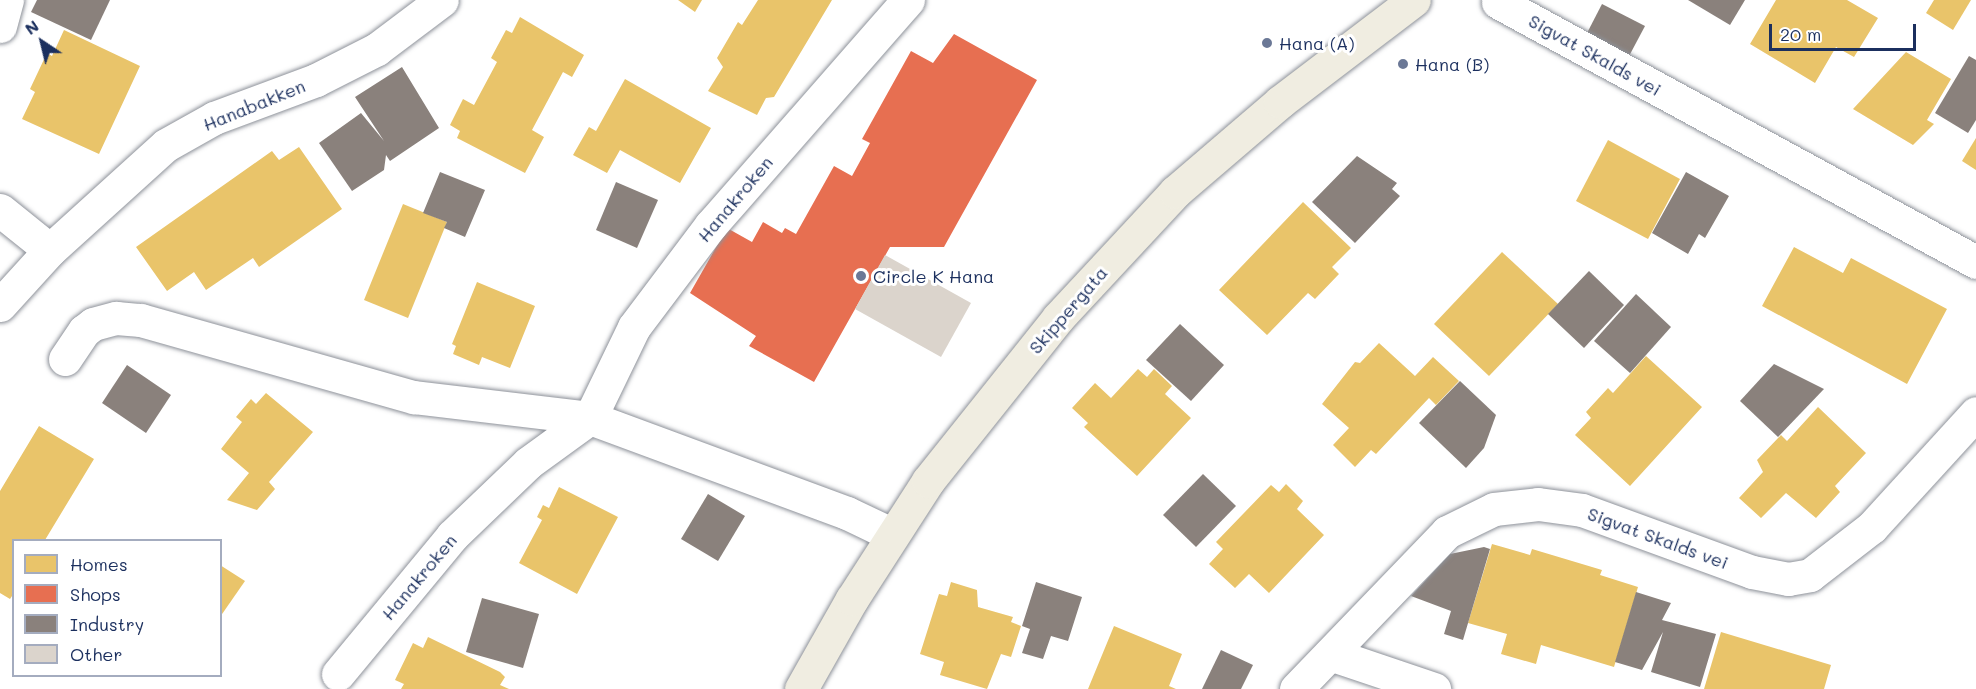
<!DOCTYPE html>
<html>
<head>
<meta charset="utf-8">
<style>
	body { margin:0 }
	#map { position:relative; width:1976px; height:689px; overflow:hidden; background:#fff; font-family:Mali,sans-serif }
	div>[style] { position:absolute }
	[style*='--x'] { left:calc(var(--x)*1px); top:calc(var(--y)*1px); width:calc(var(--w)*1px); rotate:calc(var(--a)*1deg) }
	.homes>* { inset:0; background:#e9c46a }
	.shops>* { inset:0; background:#e76f51 }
	.industry>* { inset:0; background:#8a817c }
	.building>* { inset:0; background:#dbd4cc }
	.roads { filter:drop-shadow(0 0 2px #8e929a) drop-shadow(0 0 2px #8e929a) }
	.minor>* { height:33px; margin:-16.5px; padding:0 16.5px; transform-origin:16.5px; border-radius:16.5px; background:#fff }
	.major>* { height:33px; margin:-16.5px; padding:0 16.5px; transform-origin:16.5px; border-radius:16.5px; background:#f0ede1 }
	.dots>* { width:16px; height:16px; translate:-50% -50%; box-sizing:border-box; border:3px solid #fff; border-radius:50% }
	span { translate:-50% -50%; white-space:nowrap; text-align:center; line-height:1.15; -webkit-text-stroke:6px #fff; paint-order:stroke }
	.poi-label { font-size:18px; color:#1b2f5e }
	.left { translate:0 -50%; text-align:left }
	.street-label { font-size:18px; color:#1b2f5e }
	.legend { position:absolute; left:12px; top:539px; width:210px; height:138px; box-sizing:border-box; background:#fff; border:2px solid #a4acbf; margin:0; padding:8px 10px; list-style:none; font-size:18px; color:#1b2f5e }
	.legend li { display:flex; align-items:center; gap:12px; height:30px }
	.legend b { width:30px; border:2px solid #a4acbf }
	.north { position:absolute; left:12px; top:12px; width:60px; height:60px; -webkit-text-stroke:4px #fff; paint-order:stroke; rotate:325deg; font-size:16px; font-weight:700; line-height:24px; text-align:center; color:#1b2f5e }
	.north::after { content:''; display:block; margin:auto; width:21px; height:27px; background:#1b2f5e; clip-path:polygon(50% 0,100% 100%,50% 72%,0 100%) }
	.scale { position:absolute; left:1769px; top:24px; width:147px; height:27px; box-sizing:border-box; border:3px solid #1b2f5e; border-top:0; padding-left:8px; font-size:18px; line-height:21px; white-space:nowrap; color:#1b2f5e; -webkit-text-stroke:4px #fff; paint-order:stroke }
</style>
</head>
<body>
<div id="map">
	<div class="homes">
		<i style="clip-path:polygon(678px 0,702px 0,695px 12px)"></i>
		<i style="clip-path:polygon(758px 0,832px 0,774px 97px,766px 98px,757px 115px,708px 91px,723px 67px,717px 58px,738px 22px,742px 25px)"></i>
		<i style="clip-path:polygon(1776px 0,1847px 0,1878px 18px,1854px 57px,1836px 47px,1815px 83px,1750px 44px)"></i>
		<i style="clip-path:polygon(1934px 0,1971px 0,1953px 30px,1926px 13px)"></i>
		<i style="clip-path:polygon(520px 17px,584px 55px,572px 77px,563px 72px,532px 130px,544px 137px,525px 173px,457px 138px,460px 131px,450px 125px,463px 99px,474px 105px,497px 62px,491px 58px,506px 30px,512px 33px)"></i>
		<i style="clip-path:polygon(64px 30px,140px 66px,99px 154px,22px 119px,35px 92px,30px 89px,47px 53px,52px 56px)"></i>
		<i style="clip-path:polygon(1906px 52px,1951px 79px,1927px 120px,1934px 124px,1913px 145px,1853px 109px)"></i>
		<i style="clip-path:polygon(625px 79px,711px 128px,680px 183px,620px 150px,607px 173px,573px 155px,589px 127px,596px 131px)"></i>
		<i style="clip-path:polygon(1976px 138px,1976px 170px,1962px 161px)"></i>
		<i style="clip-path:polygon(1608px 140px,1680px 179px,1648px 239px,1576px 201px)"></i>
		<i style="clip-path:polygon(299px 147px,342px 209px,259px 267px,253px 258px,206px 290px,194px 272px,167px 291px,136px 247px,272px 151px,279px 160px)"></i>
		<i style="clip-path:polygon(1303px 202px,1351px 248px,1332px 267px,1339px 274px,1315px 299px,1308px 293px,1267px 335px,1219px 290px)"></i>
		<i style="clip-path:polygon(403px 204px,447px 222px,408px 318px,364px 300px)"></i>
		<i style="clip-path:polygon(1794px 247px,1843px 273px,1851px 258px,1947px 309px,1907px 384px,1762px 306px)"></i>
		<i style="clip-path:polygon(1502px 252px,1558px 304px,1489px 376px,1434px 324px)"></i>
		<i style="clip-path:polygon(477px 282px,535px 306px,510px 368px,482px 357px,479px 365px,453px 354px,456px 346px,452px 344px)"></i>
		<i style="clip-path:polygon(1379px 343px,1415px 376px,1433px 357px,1459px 381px,1436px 405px,1429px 398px,1376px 454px,1371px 450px,1355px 467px,1333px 445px,1349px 428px,1322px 404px,1355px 362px,1360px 363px)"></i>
		<i style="clip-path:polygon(1646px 356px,1702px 407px,1630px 486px,1575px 435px,1591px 418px,1586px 412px,1608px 388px,1613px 393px)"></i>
		<i style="clip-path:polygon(1138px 369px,1147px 377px,1154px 369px,1172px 386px,1165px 394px,1191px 418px,1137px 476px,1084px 427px,1088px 423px,1072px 408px,1095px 383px,1111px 398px)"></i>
		<i style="clip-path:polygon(266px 393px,313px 432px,269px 482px,275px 489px,257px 510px,227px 500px,249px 473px,221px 449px,242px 422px,236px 417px,251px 399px,256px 404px)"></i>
		<i style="clip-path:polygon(1818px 407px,1866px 453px,1835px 486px,1840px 492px,1816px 518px,1786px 493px,1761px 518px,1739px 498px,1763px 472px,1757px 460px,1781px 435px,1787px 441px)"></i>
		<i style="clip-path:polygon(39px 426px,94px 459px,45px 540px,14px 540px,14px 593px,10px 599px,0 593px,0 491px)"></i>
		<i style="clip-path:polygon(1286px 484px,1303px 501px,1297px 509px,1324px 535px,1269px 593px,1249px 574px,1235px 588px,1209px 564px,1223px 549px,1216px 542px,1271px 485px,1279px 492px)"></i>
		<i style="clip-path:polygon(559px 487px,618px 517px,577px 594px,519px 563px,542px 520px,537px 517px,543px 505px,549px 508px)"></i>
		<i style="clip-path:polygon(1492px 544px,1530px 555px,1532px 549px,1602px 570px,1600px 575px,1638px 587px,1614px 667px,1541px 645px,1536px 664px,1501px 654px,1507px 634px,1468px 623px)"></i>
		<i style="clip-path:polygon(220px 565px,245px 581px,220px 617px)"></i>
		<i style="clip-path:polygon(951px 582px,977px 590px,978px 607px,1013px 617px,1011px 622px,1021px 626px,1011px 657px,1001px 654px,987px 689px,940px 675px,944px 662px,920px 654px,939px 594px,947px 596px)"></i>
		<i style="clip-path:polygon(1114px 626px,1182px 654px,1169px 686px,1176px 689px,1088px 689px)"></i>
		<i style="clip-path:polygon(1721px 632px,1831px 665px,1824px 689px,1704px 689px)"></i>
		<i style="clip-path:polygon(428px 637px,500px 672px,505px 677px,500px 685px,509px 689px,401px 689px,404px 684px,395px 680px,413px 643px,423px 648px)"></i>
	</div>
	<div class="shops">
		<i style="clip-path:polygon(954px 34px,1037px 80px,944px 247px,890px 247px,814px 382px,749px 346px,756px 336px,690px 293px,727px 228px,752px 242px,763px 222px,782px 233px,785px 228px,796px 234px,834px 166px,852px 176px,870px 143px,862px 139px,911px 51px,933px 63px)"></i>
	</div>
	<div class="industry">
		<i style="clip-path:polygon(37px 0,110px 0,91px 40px,31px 12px)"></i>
		<i style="clip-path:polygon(1688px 0,1745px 0,1730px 25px)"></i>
		<i style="clip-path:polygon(1602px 4px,1645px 26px,1628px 58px,1586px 35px)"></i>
		<i style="clip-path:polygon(1969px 56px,1976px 60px,1976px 120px,1968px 133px,1935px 113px)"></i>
		<i style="clip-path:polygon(402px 67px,439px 128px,390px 161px,386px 155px,384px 170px,352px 191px,319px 143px,361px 113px,384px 141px,355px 97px)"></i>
		<i style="clip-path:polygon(1357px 156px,1397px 183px,1392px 189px,1400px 196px,1355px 243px,1312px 202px)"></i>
		<i style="clip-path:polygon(440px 172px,485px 190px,465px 237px,444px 228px,447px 222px,423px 213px)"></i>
		<i style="clip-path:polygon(1686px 172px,1729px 196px,1705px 238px,1699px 234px,1688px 254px,1652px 233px)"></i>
		<i style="clip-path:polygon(616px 182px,658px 200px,637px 248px,596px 230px)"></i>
		<i style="clip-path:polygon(1589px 271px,1624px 305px,1584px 348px,1548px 314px)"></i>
		<i style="clip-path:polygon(1636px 294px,1671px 327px,1630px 373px,1594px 341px)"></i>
		<i style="clip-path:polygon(1180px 324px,1224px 365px,1191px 401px,1146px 360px)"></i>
		<i style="clip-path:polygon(1774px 364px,1824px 389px,1778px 437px,1740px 401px)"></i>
		<i style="clip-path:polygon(127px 365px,171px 395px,146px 433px,102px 403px)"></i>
		<i style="clip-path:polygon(1460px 381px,1496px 415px,1484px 448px,1466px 468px,1419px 423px)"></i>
		<i style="clip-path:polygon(1203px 474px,1236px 506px,1196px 547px,1163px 515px)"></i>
		<i style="clip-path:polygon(708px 494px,745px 516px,718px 561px,681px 539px)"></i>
		<i style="clip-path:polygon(1484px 547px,1490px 549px,1463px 640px,1444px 634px,1451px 611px,1411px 596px,1450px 554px)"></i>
		<i style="clip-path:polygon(1036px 582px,1082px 597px,1068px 641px,1051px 636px,1043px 659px,1022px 653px,1030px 629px,1022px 626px)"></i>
		<i style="clip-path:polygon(1636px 592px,1671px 603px,1662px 620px,1716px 634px,1700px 687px,1651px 672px,1663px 632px,1642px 670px,1615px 662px)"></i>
		<i style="clip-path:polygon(482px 598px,539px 614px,523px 668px,466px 652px)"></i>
		<i style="clip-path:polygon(1221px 650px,1253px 665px,1241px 689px,1202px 689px)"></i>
	</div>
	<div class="building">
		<i style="clip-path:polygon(885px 255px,971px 303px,941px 357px,855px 309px)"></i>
	</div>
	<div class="roads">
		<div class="minor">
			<i style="--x:1498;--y:2;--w:544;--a:28.54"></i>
			<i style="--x:0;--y:26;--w:27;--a:-75"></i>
			<i style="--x:0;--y:210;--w:64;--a:38.7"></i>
			<i style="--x:0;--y:305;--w:74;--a:-47.7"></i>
			<i style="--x:50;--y:250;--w:156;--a:-42.2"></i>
			<i style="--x:166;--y:145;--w:55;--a:-29.4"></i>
			<i style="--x:214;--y:118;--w:109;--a:-20.4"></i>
			<i style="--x:316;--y:80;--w:68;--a:-26.9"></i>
			<i style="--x:377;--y:49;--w:81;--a:-37"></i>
			<i style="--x:65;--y:359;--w:34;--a:-56"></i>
			<i style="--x:84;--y:331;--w:11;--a:-38"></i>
			<i style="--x:93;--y:324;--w:24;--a:-15"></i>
			<i style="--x:116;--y:318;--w:25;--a:5"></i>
			<i style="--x:141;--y:320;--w:284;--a:15.8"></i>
			<i style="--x:414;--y:397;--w:177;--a:6.8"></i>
			<i style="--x:891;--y:534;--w:49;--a:-154.5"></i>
			<i style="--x:847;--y:513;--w:274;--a:-159.7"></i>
			<i style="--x:590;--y:418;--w:101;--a:-64.2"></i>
			<i style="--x:634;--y:327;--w:128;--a:-53"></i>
			<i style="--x:711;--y:225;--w:299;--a:-48.8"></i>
			<i style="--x:1330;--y:654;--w:110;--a:18.6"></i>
			<i style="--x:338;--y:674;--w:179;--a:-50.4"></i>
			<i style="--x:452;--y:536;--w:105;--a:-43.8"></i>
			<i style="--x:528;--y:463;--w:77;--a:-36"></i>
			<i style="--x:1296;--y:689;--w:218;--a:-46.1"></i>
			<i style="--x:1447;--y:532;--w:52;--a:-26.1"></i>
			<i style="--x:1494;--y:509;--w:44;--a:-6.5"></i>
			<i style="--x:1538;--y:504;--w:44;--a:7.8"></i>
			<i style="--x:1582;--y:510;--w:181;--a:20"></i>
			<i style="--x:1752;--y:572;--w:37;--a:11"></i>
			<i style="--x:1788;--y:579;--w:22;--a:-10"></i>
			<i style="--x:1810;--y:575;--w:78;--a:-37.7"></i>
			<i style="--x:1872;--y:527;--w:154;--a:-47.6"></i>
		</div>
		<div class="major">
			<i style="--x:801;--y:689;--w:103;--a:-60.5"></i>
			<i style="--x:852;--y:599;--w:140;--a:-57.2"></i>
			<i style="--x:928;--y:481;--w:208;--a:-51.4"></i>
			<i style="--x:1058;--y:318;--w:172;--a:-47.1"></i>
			<i style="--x:1175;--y:192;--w:138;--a:-40.6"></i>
			<i style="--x:1280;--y:102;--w:168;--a:-37.3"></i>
		</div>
	</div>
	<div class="dots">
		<i style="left:1267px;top:43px;background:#6b7896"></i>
		<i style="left:1403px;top:64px;background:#6b7896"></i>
		<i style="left:861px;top:276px;background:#6b7896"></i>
	</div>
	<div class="poi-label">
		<span class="left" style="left:1279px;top:43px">Hana (A)</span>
		<span class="left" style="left:1415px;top:64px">Hana (B)</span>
		<span class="left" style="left:873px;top:276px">Circle K Hana</span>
	</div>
	<div class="street-label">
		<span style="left:1595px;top:55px;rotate:29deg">Sigvat Skalds vei</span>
		<span style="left:254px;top:105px;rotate:-22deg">Hanabakken</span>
		<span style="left:735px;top:199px;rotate:-50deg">Hanakroken</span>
		<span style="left:1068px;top:310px;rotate:-49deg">Skippergata</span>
		<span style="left:1658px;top:538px;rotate:20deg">Sigvat Skalds vei</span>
		<span style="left:419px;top:577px;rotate:-50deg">Hanakroken</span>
	</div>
	<ul class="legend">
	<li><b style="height:16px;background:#e9c46a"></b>Homes</li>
	<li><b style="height:16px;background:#e76f51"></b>Shops</li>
	<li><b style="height:16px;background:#8a817c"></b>Industry</li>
	<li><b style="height:16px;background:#dbd4cc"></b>Other</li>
	</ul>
	<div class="north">N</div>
	<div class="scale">20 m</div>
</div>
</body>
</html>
